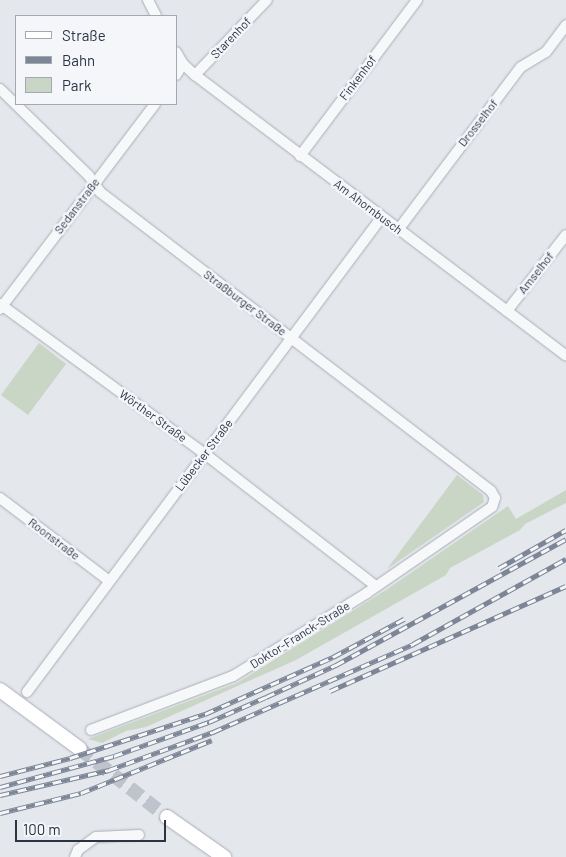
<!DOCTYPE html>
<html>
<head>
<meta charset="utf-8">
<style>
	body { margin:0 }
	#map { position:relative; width:566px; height:857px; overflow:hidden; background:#e4e7ec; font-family:Barlow,sans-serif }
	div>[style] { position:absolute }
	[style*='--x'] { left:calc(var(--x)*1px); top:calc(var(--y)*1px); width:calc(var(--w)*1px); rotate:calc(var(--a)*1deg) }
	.green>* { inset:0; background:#c9d6c5 }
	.secondary-tunnel>* { height:14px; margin-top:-7px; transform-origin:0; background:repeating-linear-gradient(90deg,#bfc3cb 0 14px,transparent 0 21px) }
	.roads { filter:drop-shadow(0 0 1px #a9aeb7) drop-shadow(0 0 1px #a9aeb7) }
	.street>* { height:10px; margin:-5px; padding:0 5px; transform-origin:5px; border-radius:5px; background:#f7f8fa }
	.secondary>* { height:14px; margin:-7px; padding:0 7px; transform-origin:7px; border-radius:7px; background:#fff }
	.rail>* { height:5px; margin-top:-2.5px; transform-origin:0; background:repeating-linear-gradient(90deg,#f4f6f9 0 9px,#7d8696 0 18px); box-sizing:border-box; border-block:1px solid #7d8696 }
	span { translate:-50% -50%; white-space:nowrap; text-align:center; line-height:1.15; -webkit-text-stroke:5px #f4f6f9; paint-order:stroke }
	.street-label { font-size:12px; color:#2b3445 }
	.legend { position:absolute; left:15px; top:15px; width:162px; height:90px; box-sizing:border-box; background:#f4f6f9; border:1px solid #a4a8b1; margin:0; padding:6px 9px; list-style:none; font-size:15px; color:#2b3445 }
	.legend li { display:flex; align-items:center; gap:10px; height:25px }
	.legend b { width:25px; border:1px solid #a4a8b1 }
	.scale { position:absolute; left:15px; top:820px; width:151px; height:22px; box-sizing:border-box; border:2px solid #2b3445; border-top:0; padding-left:6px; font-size:15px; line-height:18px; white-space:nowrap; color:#2b3445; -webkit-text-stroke:4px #f4f6f9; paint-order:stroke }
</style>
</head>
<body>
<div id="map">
	<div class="green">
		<i style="clip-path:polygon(39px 343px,66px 364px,28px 415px,1px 395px)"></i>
		<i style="clip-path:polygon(457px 475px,483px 495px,484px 502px,387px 569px)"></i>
		<i style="clip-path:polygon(566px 490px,566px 503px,525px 524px,520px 530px,450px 568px,446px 575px,296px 660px,146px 727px,126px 731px,102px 743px,88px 739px,237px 683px,386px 590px,508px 506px,516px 519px)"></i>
	</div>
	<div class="secondary-tunnel">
		<i style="--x:80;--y:749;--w:110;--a:38"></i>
	</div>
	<div class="roads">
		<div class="street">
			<i style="--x:148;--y:0;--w:18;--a:63"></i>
			<i style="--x:176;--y:52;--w:14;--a:60"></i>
			<i style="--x:183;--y:64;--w:16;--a:43"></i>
			<i style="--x:195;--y:75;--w:465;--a:37.1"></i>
			<i style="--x:176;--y:75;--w:13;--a:-58"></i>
			<i style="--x:195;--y:75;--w:104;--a:-46.2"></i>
			<i style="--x:0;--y:89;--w:124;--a:44.3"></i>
			<i style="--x:89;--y:176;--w:19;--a:55"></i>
			<i style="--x:100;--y:192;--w:492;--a:37.4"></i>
			<i style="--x:491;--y:491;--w:8;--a:60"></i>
			<i style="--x:495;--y:498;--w:9;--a:108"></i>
			<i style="--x:492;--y:507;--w:152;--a:145.5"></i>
			<i style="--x:367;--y:593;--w:158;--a:148.2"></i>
			<i style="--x:233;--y:676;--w:152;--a:159.2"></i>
			<i style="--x:300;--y:156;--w:195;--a:-53.1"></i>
			<i style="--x:398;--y:230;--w:204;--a:-53"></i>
			<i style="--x:521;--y:67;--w:29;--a:-31"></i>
			<i style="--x:546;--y:52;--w:34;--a:-53"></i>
			<i style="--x:0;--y:304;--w:254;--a:36.2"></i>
			<i style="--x:205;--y:454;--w:216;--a:37.7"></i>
			<i style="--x:0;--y:309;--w:257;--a:-52.9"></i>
			<i style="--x:507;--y:311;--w:96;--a:-52.2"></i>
			<i style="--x:0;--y:498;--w:136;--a:37.2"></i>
			<i style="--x:27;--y:692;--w:592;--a:-53.25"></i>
			<i style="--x:75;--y:857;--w:8;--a:-67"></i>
			<i style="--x:78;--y:850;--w:22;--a:-36"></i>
			<i style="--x:96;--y:837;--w:43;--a:-2.7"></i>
		</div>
		<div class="secondary">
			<i style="--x:0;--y:690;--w:99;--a:36.4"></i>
			<i style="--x:167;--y:817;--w:70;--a:35.1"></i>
		</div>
	</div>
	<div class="rail">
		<i style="--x:499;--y:568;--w:77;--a:-29.6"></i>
		<i style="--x:330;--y:691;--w:258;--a:-24"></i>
		<i style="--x:0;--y:776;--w:72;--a:-14.4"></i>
		<i style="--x:70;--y:758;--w:142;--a:-18.1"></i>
		<i style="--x:205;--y:714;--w:140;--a:-24"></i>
		<i style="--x:333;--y:657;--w:81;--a:-28.2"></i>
		<i style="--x:0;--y:787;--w:118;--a:-15.2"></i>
		<i style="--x:114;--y:756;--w:101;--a:-19.7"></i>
		<i style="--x:209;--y:722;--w:62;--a:-23.7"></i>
		<i style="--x:266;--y:697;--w:77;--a:-24.6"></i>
		<i style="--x:336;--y:665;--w:262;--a:-28.7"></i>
		<i style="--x:0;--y:795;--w:112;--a:-12.9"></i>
		<i style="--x:109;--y:770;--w:111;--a:-20.1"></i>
		<i style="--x:213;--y:732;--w:219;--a:-23.7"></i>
		<i style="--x:413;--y:644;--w:175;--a:-29.1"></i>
		<i style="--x:0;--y:813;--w:83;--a:-13.9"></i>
		<i style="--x:81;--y:793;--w:141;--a:-22"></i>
	</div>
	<div class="street-label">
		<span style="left:231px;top:38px;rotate:-46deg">Starenhof</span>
		<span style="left:358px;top:78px;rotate:-53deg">Finkenhof</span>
		<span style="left:478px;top:123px;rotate:-52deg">Drosselhof</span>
		<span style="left:77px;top:206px;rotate:-53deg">Sedanstraße</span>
		<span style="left:368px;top:207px;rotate:37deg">Am Ahornbusch</span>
		<span style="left:536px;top:273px;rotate:-52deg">Amselhof</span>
		<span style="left:245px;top:303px;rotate:37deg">Straßburger Straße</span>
		<span style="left:153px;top:416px;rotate:36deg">Wörther Straße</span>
		<span style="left:204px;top:455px;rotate:-53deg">Lübecker Straße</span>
		<span style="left:54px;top:539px;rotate:37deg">Roonstraße</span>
		<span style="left:300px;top:635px;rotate:-32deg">Doktor-Franck-Straße</span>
	</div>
	<ul class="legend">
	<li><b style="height:6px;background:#fff"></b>Straße</li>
	<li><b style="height:6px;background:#7d8696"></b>Bahn</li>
	<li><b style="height:14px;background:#c9d6c5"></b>Park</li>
	</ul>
	<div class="scale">100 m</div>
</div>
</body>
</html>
